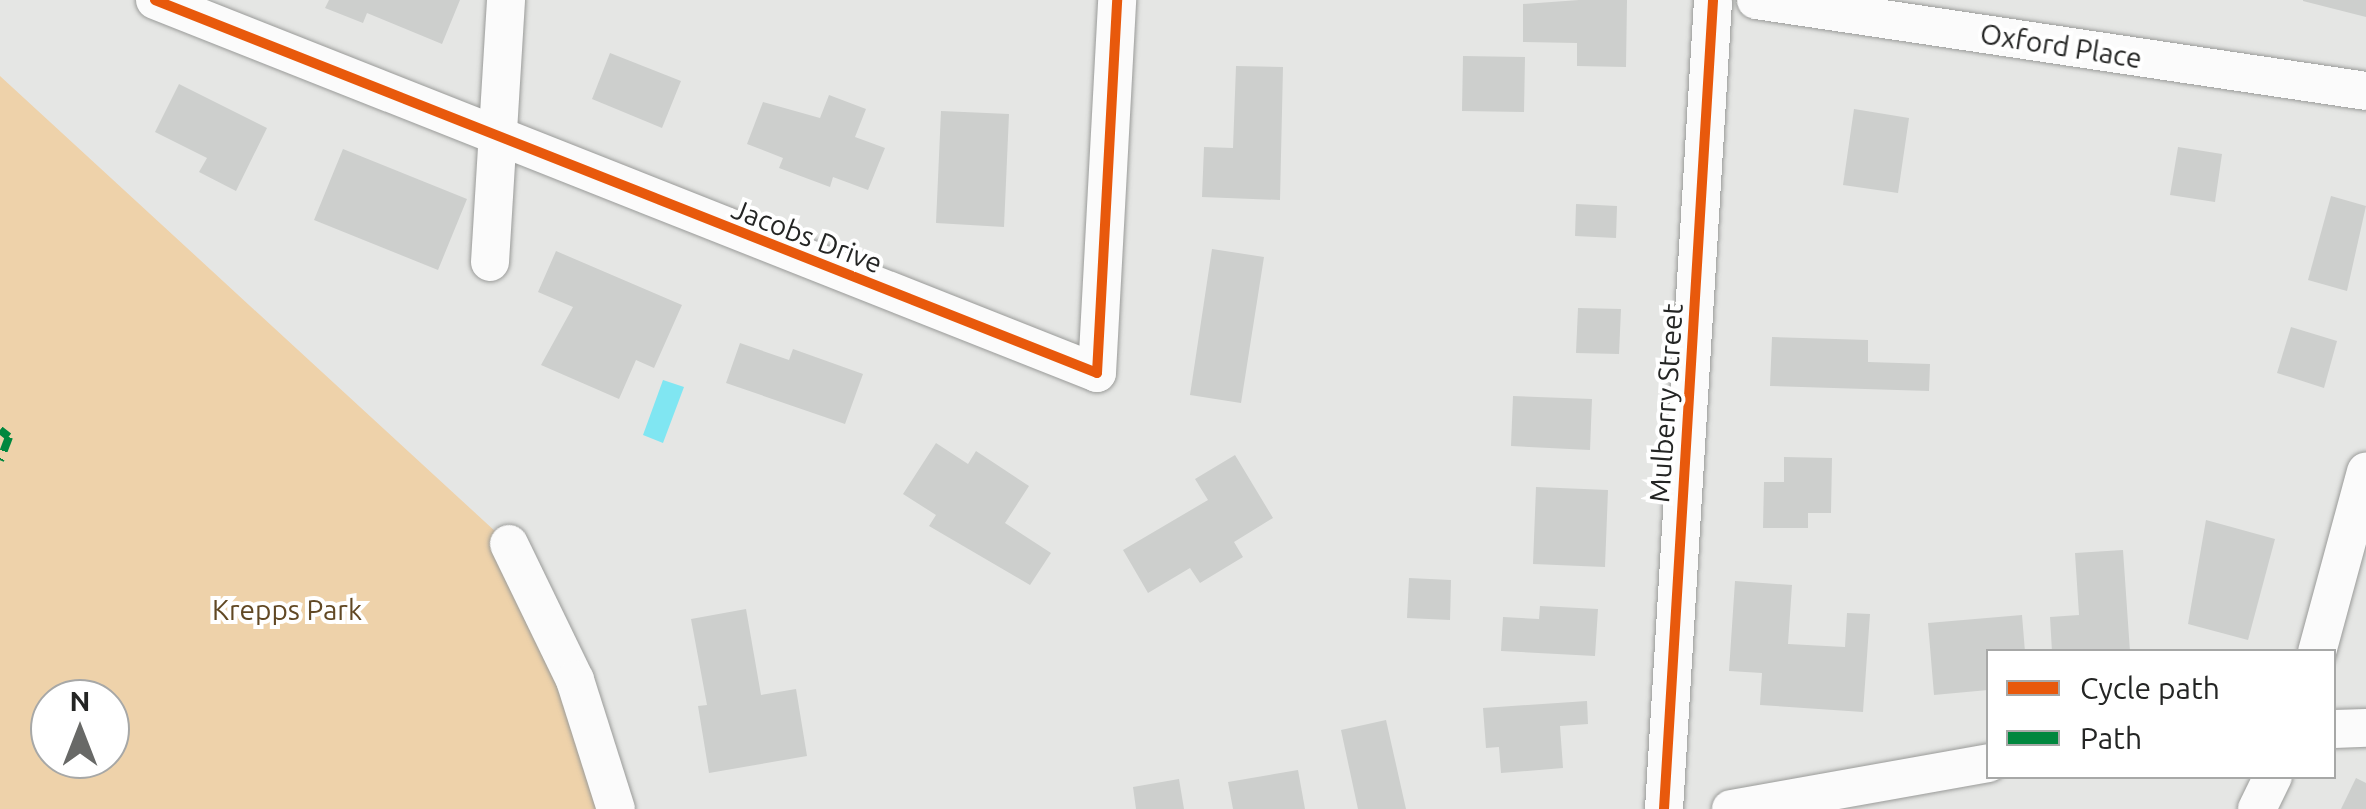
<!DOCTYPE html>
<html>
<head>
<meta charset="utf-8">
<style>
	body { margin:0 }
	#map { position:relative; width:2366px; height:809px; overflow:hidden; background:#e5e6e4; font-family:Ubuntu,sans-serif }
	div>[style] { position:absolute }
	[style*='--x'] { left:calc(var(--x)*1px); top:calc(var(--y)*1px); width:calc(var(--w)*1px); rotate:calc(var(--a)*1deg) }
	.green>* { inset:0; background:#eed2aa }
	.water>* { inset:0; background:#80e6f2 }
	.building>* { inset:0; background:#cdcfcd }
	.roads { filter:drop-shadow(0 0 2px #9a9b99) drop-shadow(0 0 2px #9a9b99) }
	.minor>* { height:38px; margin:-19px; padding:0 19px; transform-origin:19px; border-radius:19px; background:#fbfbfb }
	.quiet>* { height:8px; margin-top:-4px; transform-origin:0; background:repeating-linear-gradient(90deg,#00873e 0 15px,transparent 0 23px) }
	.cycleway>* { height:10px; margin:-5px; padding:0 5px; transform-origin:5px; border-radius:5px; background:#e8590c }
	span { translate:-50% -50%; white-space:nowrap; text-align:center; line-height:1.15; -webkit-text-stroke:8px #fff; paint-order:stroke }
	.street-label { font-size:28px; color:#242524 }
	.park-label { font-size:28px; color:#614824 }
	.legend { position:absolute; left:1986px; top:649px; width:350px; height:130px; box-sizing:border-box; background:#fff; border:2px solid #a7a8a7; margin:0; padding:12px 18px; list-style:none; font-size:30px; color:#242524 }
	.legend li { display:flex; align-items:center; gap:20px; height:50px }
	.legend b { width:50px; border:2px solid #a7a8a7 }
	.north { position:absolute; left:30px; top:679px; width:100px; height:100px; box-sizing:border-box; background:#fff; border:2px solid #a7a8a7; border-radius:50%; rotate:0deg; font-size:28px; font-weight:700; line-height:40px; text-align:center; color:#242524 }
	.north::after { content:''; display:block; margin:auto; width:35px; height:45px; background:#686967; clip-path:polygon(50% 0,100% 100%,50% 72%,0 100%) }
</style>
</head>
<body>
<div id="map">
	<div class="green">
		<i style="clip-path:polygon(evenodd,0 76px,509px 544px,616px 809px,0 809px,0 76px,50px 699px,110px 699px,110px 759px,50px 759px,50px 699px)"></i>
	</div>
	<div class="water">
		<i style="clip-path:polygon(663px 380px,684px 387px,663px 443px,643px 435px)"></i>
	</div>
	<div class="building">
		<i style="clip-path:polygon(329px 0,460px 0,442px 44px,367px 13px,363px 23px,325px 8px)"></i>
		<i style="clip-path:polygon(1579px 0,1627px 0,1626px 67px,1577px 66px,1577px 43px,1523px 42px,1523px 4px)"></i>
		<i style="clip-path:polygon(2303px 0,2366px 0,2366px 17px,2303px 1px)"></i>
		<i style="clip-path:polygon(610px 53px,681px 81px,662px 128px,592px 99px)"></i>
		<i style="clip-path:polygon(1463px 56px,1525px 57px,1524px 112px,1462px 111px)"></i>
		<i style="clip-path:polygon(1236px 66px,1283px 67px,1280px 200px,1202px 197px,1204px 147px,1233px 148px)"></i>
		<i style="clip-path:polygon(179px 84px,267px 128px,236px 191px,199px 172px,207px 158px,155px 132px)"></i>
		<i style="clip-path:polygon(829px 95px,866px 109px,855px 137px,885px 148px,868px 190px,833px 177px,830px 187px,779px 168px,783px 158px,747px 144px,763px 102px,820px 118px)"></i>
		<i style="clip-path:polygon(1854px 109px,1909px 118px,1898px 193px,1843px 185px)"></i>
		<i style="clip-path:polygon(941px 111px,1009px 114px,1004px 227px,936px 223px)"></i>
		<i style="clip-path:polygon(2178px 147px,2222px 154px,2215px 202px,2170px 195px)"></i>
		<i style="clip-path:polygon(343px 149px,467px 199px,438px 270px,314px 220px)"></i>
		<i style="clip-path:polygon(2331px 196px,2366px 206px,2347px 291px,2308px 280px)"></i>
		<i style="clip-path:polygon(1576px 204px,1617px 206px,1616px 238px,1575px 236px)"></i>
		<i style="clip-path:polygon(1212px 249px,1264px 257px,1241px 403px,1190px 395px)"></i>
		<i style="clip-path:polygon(556px 251px,682px 305px,654px 368px,636px 360px,619px 399px,541px 365px,573px 307px,538px 292px)"></i>
		<i style="clip-path:polygon(1578px 308px,1621px 309px,1619px 354px,1576px 353px)"></i>
		<i style="clip-path:polygon(2291px 327px,2337px 341px,2324px 388px,2277px 373px)"></i>
		<i style="clip-path:polygon(1772px 337px,1868px 340px,1868px 362px,1930px 364px,1929px 391px,1770px 386px)"></i>
		<i style="clip-path:polygon(740px 343px,789px 360px,793px 349px,863px 374px,845px 424px,726px 383px)"></i>
		<i style="clip-path:polygon(1513px 396px,1592px 399px,1590px 450px,1511px 446px)"></i>
		<i style="clip-path:polygon(936px 443px,968px 464px,976px 451px,1029px 486px,1005px 523px,1051px 553px,1030px 585px,929px 526px,936px 515px,903px 494px)"></i>
		<i style="clip-path:polygon(1235px 455px,1273px 518px,1234px 542px,1243px 557px,1200px 583px,1190px 568px,1148px 593px,1123px 550px,1208px 500px,1195px 479px)"></i>
		<i style="clip-path:polygon(1784px 457px,1832px 458px,1831px 513px,1808px 513px,1808px 528px,1763px 528px,1764px 482px,1784px 482px)"></i>
		<i style="clip-path:polygon(1536px 487px,1608px 490px,1605px 567px,1533px 564px)"></i>
		<i style="clip-path:polygon(2206px 520px,2275px 539px,2248px 640px,2188px 624px)"></i>
		<i style="clip-path:polygon(2123px 550px,2130px 652px,2052px 652px,2050px 617px,2079px 615px,2075px 553px)"></i>
		<i style="clip-path:polygon(1409px 578px,1451px 580px,1450px 620px,1407px 618px)"></i>
		<i style="clip-path:polygon(1735px 581px,1792px 585px,1788px 644px,1845px 647px,1847px 613px,1870px 614px,1863px 712px,1760px 705px,1762px 673px,1729px 671px)"></i>
		<i style="clip-path:polygon(1540px 606px,1598px 609px,1595px 656px,1501px 651px,1503px 617px,1539px 619px)"></i>
		<i style="clip-path:polygon(746px 609px,761px 695px,796px 689px,807px 756px,709px 773px,698px 706px,707px 705px,691px 619px)"></i>
		<i style="clip-path:polygon(2022px 615px,2025px 652px,1988px 652px,1988px 690px,1934px 695px,1928px 623px)"></i>
		<i style="clip-path:polygon(1587px 701px,1588px 724px,1560px 726px,1563px 768px,1501px 773px,1499px 747px,1486px 748px,1483px 708px)"></i>
		<i style="clip-path:polygon(1386px 720px,1406px 809px,1358px 809px,1341px 730px)"></i>
		<i style="clip-path:polygon(1298px 770px,1305px 809px,1233px 809px,1228px 782px)"></i>
		<i style="clip-path:polygon(2356px 778px,2366px 783px,2366px 809px,2341px 809px)"></i>
		<i style="clip-path:polygon(1179px 779px,1184px 809px,1136px 809px,1133px 787px)"></i>
	</div>
	<div class="roads">
		<div class="minor">
			<i style="--x:155;--y:0;--w:1013;--a:21.6"></i>
			<i style="--x:1097;--y:373;--w:374;--a:-86.9"></i>
			<i style="--x:1756;--y:0;--w:617;--a:8.48"></i>
			<i style="--x:490;--y:262;--w:262;--a:-86.5"></i>
			<i style="--x:509;--y:544;--w:151;--a:64.1"></i>
			<i style="--x:575;--y:680;--w:135;--a:72.4"></i>
			<i style="--x:2317;--y:652;--w:187;--a:-74.8"></i>
			<i style="--x:2334;--y:729;--w:32;--a:-2"></i>
			<i style="--x:1664;--y:809;--w:810;--a:-86.53"></i>
			<i style="--x:1731;--y:809;--w:261;--a:-10.1"></i>
			<i style="--x:2257;--y:809;--w:37;--a:-64"></i>
		</div>
	</div>
	<div class="quiet">
		<i style="--x:0;--y:430;--w:11;--a:38"></i>
		<i style="--x:9;--y:437;--w:25;--a:111"></i>
	</div>
	<div class="cycleway">
		<i style="--x:155;--y:0;--w:1013;--a:21.6"></i>
		<i style="--x:1097;--y:373;--w:374;--a:-86.9"></i>
		<i style="--x:1664;--y:809;--w:810;--a:-86.53"></i>
	</div>
	<div class="street-label">
		<span style="left:2061px;top:46px;rotate:9deg">Oxford Place</span>
		<span style="left:807px;top:236px;rotate:21deg">Jacobs Drive</span>
		<span style="left:1666px;top:403px;rotate:-86deg">Mulberry Street</span>
	</div>
	<div class="park-label">
		<span style="left:287px;top:610px">Krepps Park</span>
	</div>
	<ul class="legend">
	<li><b style="height:12px;background:#e8590c"></b>Cycle path</li>
	<li><b style="height:12px;background:#00873e"></b>Path</li>
	</ul>
	<div class="north">N</div>
</div>
</body>
</html>
